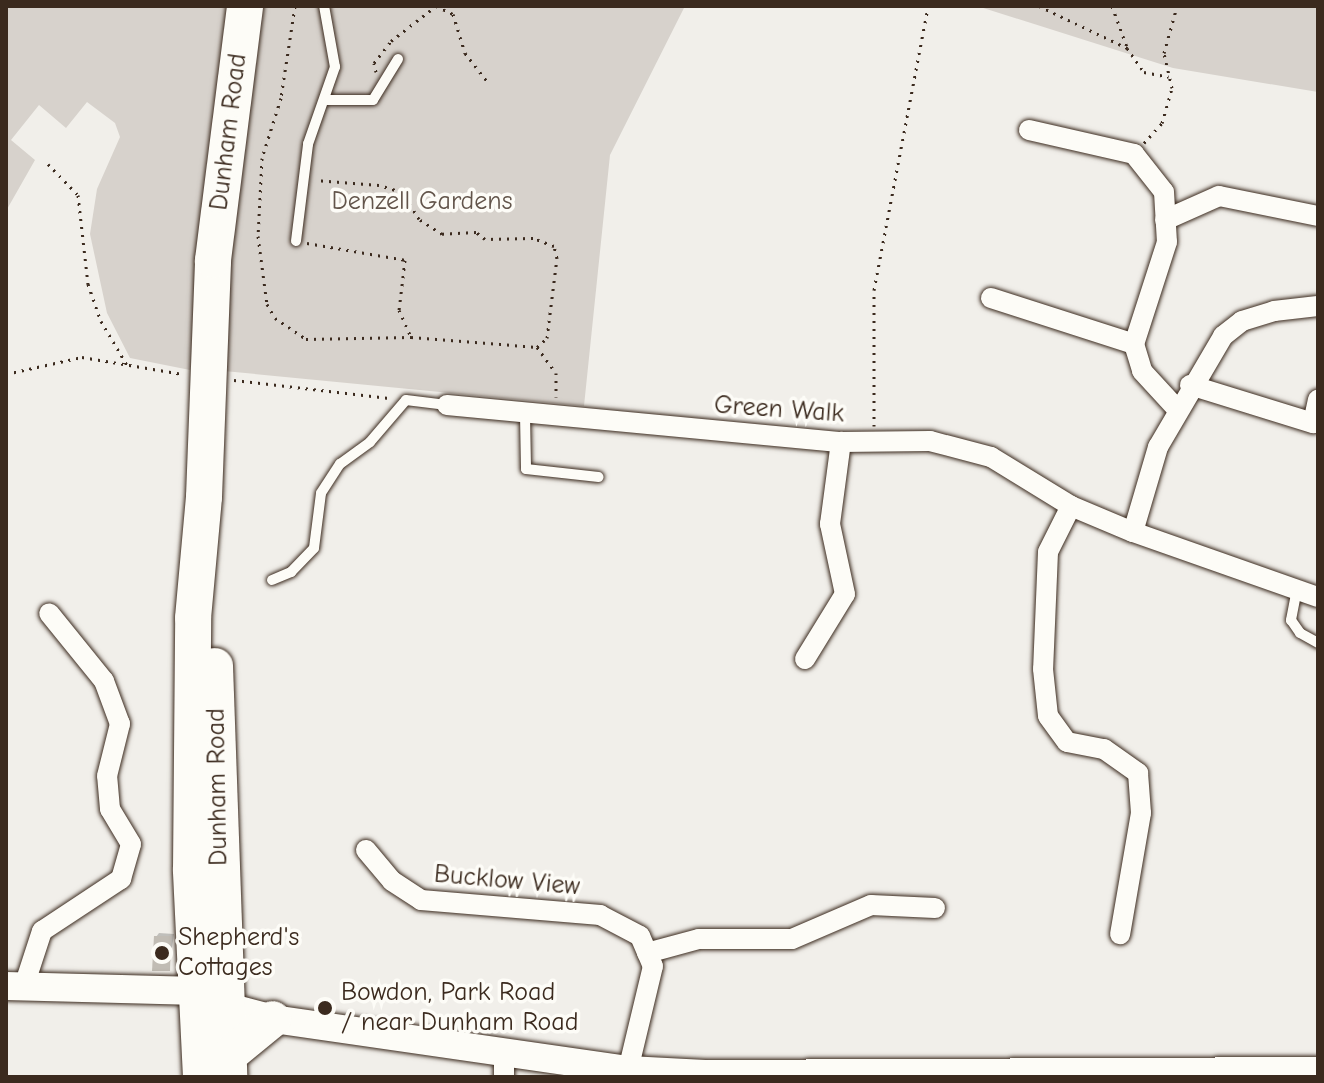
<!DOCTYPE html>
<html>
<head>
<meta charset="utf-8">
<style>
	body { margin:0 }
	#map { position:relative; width:1324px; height:1083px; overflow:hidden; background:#f1efea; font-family:"Comic Neue",sans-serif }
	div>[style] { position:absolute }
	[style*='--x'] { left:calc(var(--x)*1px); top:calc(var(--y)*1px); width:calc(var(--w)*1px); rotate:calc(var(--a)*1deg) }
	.green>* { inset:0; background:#d7d2cc }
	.shadow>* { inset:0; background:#0003 }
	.building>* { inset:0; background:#c1bcb4 }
	.path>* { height:3px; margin-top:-1.5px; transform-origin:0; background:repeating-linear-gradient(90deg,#3b2a1e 0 2px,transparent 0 8px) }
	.roads { filter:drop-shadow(0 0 2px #3b2a1e) drop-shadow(0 0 2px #3b2a1e) }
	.lane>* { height:10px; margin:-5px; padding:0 5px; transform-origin:5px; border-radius:5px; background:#fdfcf7 }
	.street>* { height:20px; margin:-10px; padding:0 10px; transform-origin:10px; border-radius:10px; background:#fdfcf7 }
	.secondary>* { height:28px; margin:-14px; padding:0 14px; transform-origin:14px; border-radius:14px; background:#fdfcf7 }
	.highway>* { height:36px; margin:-18px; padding:0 18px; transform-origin:18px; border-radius:18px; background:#fdfcf7 }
	.dots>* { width:22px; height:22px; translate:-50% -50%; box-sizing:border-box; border:4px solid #fdfcf7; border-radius:50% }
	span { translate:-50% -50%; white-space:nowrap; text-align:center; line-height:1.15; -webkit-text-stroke:7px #fdfcf7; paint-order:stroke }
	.street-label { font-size:26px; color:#3b2a1e }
	.park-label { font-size:26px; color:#62544a }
	.poi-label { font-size:26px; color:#3b2a1e }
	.left { translate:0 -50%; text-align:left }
	.frame { position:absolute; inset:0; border:8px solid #3b2a1e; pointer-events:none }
</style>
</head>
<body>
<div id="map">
	<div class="green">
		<i style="clip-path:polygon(6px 6px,231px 6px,190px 370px,130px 358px,107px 313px,90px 234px,97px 189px,120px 137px,115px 123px,87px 102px,66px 128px,39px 105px,11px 140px,35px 160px,6px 211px)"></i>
		<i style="clip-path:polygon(264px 6px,685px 6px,610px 155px,584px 406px,224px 371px,229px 262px)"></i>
		<i style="clip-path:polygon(977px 6px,1318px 6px,1318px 92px,1173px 68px)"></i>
	</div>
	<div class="shadow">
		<i style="clip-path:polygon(159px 933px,174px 934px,169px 969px,156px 937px)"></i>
	</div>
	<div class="building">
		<i style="clip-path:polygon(154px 936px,171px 936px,170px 971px,152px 971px)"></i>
	</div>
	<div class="path">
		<i style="--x:295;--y:6;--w:93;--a:98.7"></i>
		<i style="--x:281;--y:98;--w:63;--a:107.6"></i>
		<i style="--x:262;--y:158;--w:78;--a:92.9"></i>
		<i style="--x:258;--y:236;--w:69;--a:82.5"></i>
		<i style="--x:267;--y:304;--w:16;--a:60"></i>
		<i style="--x:275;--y:318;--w:37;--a:34"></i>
		<i style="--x:306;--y:339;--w:105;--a:-1.1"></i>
		<i style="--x:436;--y:6;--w:19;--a:25"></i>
		<i style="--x:453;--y:14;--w:41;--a:72.9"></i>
		<i style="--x:465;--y:53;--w:36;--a:52"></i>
		<i style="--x:1039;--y:6;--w:98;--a:25.5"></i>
		<i style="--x:1127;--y:48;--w:29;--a:55"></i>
		<i style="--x:1144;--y:72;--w:25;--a:11"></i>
		<i style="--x:1112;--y:6;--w:44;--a:69.9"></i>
		<i style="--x:376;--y:72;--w:9;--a:-103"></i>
		<i style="--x:374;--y:63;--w:28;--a:-52"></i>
		<i style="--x:391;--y:41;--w:57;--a:-37.9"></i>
		<i style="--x:1144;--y:143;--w:27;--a:-48"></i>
		<i style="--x:1162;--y:123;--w:36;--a:-74"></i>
		<i style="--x:1172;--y:88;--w:36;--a:-103"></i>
		<i style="--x:1164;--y:53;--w:49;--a:-74.5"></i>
		<i style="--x:48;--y:164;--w:43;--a:45.9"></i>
		<i style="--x:78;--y:195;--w:90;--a:83.6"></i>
		<i style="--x:88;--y:284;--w:39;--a:71"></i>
		<i style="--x:101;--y:321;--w:51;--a:59.4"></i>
		<i style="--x:307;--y:243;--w:99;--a:9.8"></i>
		<i style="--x:405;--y:260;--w:50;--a:96.8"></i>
		<i style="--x:399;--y:310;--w:30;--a:66"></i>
		<i style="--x:411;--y:337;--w:126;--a:4.5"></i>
		<i style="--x:537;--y:347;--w:13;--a:-42"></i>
		<i style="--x:547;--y:338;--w:81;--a:-82.9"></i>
		<i style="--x:557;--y:258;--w:12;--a:-104"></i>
		<i style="--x:554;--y:246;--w:22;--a:-159"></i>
		<i style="--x:533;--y:238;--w:48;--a:178.8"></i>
		<i style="--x:485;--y:239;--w:11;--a:-142"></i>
		<i style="--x:476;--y:232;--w:34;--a:177"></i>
		<i style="--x:442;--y:234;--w:27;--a:-147"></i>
		<i style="--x:419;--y:219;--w:32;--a:-122"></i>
		<i style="--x:402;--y:192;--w:24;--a:-163"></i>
		<i style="--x:379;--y:185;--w:64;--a:-175.5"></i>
		<i style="--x:537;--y:347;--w:32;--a:54"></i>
		<i style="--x:556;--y:373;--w:24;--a:90"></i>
		<i style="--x:6;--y:374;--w:78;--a:-12.6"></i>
		<i style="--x:82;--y:357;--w:102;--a:9.6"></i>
		<i style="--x:234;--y:380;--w:156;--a:6.6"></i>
		<i style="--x:874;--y:426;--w:136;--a:-90"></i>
		<i style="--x:874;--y:290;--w:289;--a:-79.2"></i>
	</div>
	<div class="roads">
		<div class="lane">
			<i style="--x:325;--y:100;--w:48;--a:0"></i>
			<i style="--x:373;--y:100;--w:48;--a:-58.6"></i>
			<i style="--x:296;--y:241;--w:98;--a:-82.9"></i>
			<i style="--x:308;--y:144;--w:82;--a:-70.7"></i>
			<i style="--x:335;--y:67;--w:62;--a:-100.2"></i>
			<i style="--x:525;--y:415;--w:54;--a:88.9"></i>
			<i style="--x:526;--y:469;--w:73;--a:6.3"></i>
			<i style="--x:272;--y:580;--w:21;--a:-23"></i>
			<i style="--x:291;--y:572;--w:33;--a:-46"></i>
			<i style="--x:314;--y:548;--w:55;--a:-82.7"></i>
			<i style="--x:321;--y:493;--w:35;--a:-57"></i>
			<i style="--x:340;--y:464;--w:37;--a:-36"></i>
			<i style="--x:370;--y:442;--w:55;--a:-49.4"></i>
			<i style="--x:406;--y:400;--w:41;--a:7"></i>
			<i style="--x:1297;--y:589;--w:32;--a:101"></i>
			<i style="--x:1291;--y:620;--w:16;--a:55"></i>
			<i style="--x:1300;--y:633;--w:21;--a:29"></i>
		</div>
		<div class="street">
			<i style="--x:1029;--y:130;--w:108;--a:12.9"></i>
			<i style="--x:1134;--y:154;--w:48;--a:51.7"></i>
			<i style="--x:1164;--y:192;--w:50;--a:86.6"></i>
			<i style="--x:1167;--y:242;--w:107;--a:107.9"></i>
			<i style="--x:1134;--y:344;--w:28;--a:73"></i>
			<i style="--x:1142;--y:371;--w:52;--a:47.4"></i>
			<i style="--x:1165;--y:220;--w:59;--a:-24"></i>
			<i style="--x:1219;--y:196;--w:101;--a:11.4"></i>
			<i style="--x:991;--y:298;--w:150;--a:17.8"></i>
			<i style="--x:1190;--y:385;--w:129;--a:17.2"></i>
			<i style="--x:1313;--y:423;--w:24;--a:-78"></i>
			<i style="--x:447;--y:405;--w:396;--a:5.4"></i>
			<i style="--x:841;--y:442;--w:89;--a:-0.6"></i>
			<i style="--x:930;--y:441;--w:63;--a:14.7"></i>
			<i style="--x:991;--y:457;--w:94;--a:31.5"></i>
			<i style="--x:1071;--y:506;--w:67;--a:22.8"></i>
			<i style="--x:1133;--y:532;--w:196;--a:19.4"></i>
			<i style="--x:1071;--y:506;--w:51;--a:116.6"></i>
			<i style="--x:1048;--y:552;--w:117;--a:92.4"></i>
			<i style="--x:1043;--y:669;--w:47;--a:83.9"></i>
			<i style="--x:1048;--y:716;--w:32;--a:54"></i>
			<i style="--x:1067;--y:742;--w:38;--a:11"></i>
			<i style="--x:1104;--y:749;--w:42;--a:35.2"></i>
			<i style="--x:1138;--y:773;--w:40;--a:85.7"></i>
			<i style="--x:1141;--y:813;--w:123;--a:99.8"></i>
			<i style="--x:1133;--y:532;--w:89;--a:-73.6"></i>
			<i style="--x:1158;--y:447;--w:129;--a:-59.6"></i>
			<i style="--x:1223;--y:336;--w:24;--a:-38"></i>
			<i style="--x:1242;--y:321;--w:34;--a:-17"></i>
			<i style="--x:1274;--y:311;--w:44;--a:-6.5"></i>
			<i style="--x:805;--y:659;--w:76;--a:-58.4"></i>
			<i style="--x:845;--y:594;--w:72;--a:-102.1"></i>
			<i style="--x:830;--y:524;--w:83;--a:-82.4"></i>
			<i style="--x:366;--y:850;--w:40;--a:50"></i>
			<i style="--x:392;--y:881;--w:35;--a:33"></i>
			<i style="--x:421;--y:900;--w:180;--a:4.8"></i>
			<i style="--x:600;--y:915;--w:45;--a:27.7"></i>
			<i style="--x:640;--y:936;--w:33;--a:67"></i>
			<i style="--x:653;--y:966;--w:107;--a:103.5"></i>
			<i style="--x:647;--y:953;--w:54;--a:-15.1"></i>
			<i style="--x:699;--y:939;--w:93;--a:0"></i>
			<i style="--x:792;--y:939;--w:86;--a:-23.3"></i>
			<i style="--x:871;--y:905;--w:64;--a:2.7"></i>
			<i style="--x:24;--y:986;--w:58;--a:-71.9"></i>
			<i style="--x:42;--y:931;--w:95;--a:-33.4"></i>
			<i style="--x:121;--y:879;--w:36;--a:-74"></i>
			<i style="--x:131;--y:844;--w:41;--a:-121"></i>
			<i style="--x:110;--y:809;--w:33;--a:-95"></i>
			<i style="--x:107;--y:776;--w:54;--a:-76"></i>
			<i style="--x:120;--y:724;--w:46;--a:-110.4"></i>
			<i style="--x:104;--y:681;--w:87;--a:-129"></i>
			<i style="--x:504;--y:1056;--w:21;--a:90"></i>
		</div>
		<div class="secondary">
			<i style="--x:6;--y:986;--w:192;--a:1.5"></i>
			<i style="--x:198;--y:991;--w:34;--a:28"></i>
			<i style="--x:228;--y:1007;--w:47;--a:14.9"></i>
			<i style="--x:273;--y:1019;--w:359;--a:8.2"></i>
			<i style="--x:628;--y:1070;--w:77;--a:3"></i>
			<i style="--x:705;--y:1074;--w:613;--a:-0.28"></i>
		</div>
		<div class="highway">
			<i style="--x:215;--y:666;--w:411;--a:88"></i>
			<i style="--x:228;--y:1056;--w:58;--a:-39.4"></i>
			<i style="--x:201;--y:1077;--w:208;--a:-92.8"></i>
			<i style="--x:191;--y:869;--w:251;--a:-89.5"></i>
			<i style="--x:193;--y:618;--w:121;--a:-84.8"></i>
			<i style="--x:204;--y:497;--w:237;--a:-87.8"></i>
			<i style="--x:213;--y:260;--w:256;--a:-82.8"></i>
		</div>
	</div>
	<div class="dots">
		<i style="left:162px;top:953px;background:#3b2a1e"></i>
		<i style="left:325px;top:1008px;background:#3b2a1e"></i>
	</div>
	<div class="street-label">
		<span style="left:229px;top:132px;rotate:-83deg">Dunham Road</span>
		<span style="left:779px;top:410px;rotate:4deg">Green Walk</span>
		<span style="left:218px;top:787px;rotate:-91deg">Dunham Road</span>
		<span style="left:507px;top:881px;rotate:5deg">Bucklow View</span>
	</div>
	<div class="park-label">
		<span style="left:422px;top:202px">Denzell Gardens</span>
	</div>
	<div class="poi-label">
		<span class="left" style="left:178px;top:953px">Shepherd's<br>Cottages</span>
		<span class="left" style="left:341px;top:1008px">Bowdon, Park Road<br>/ near Dunham Road</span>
	</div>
	<div class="frame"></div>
</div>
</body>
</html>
